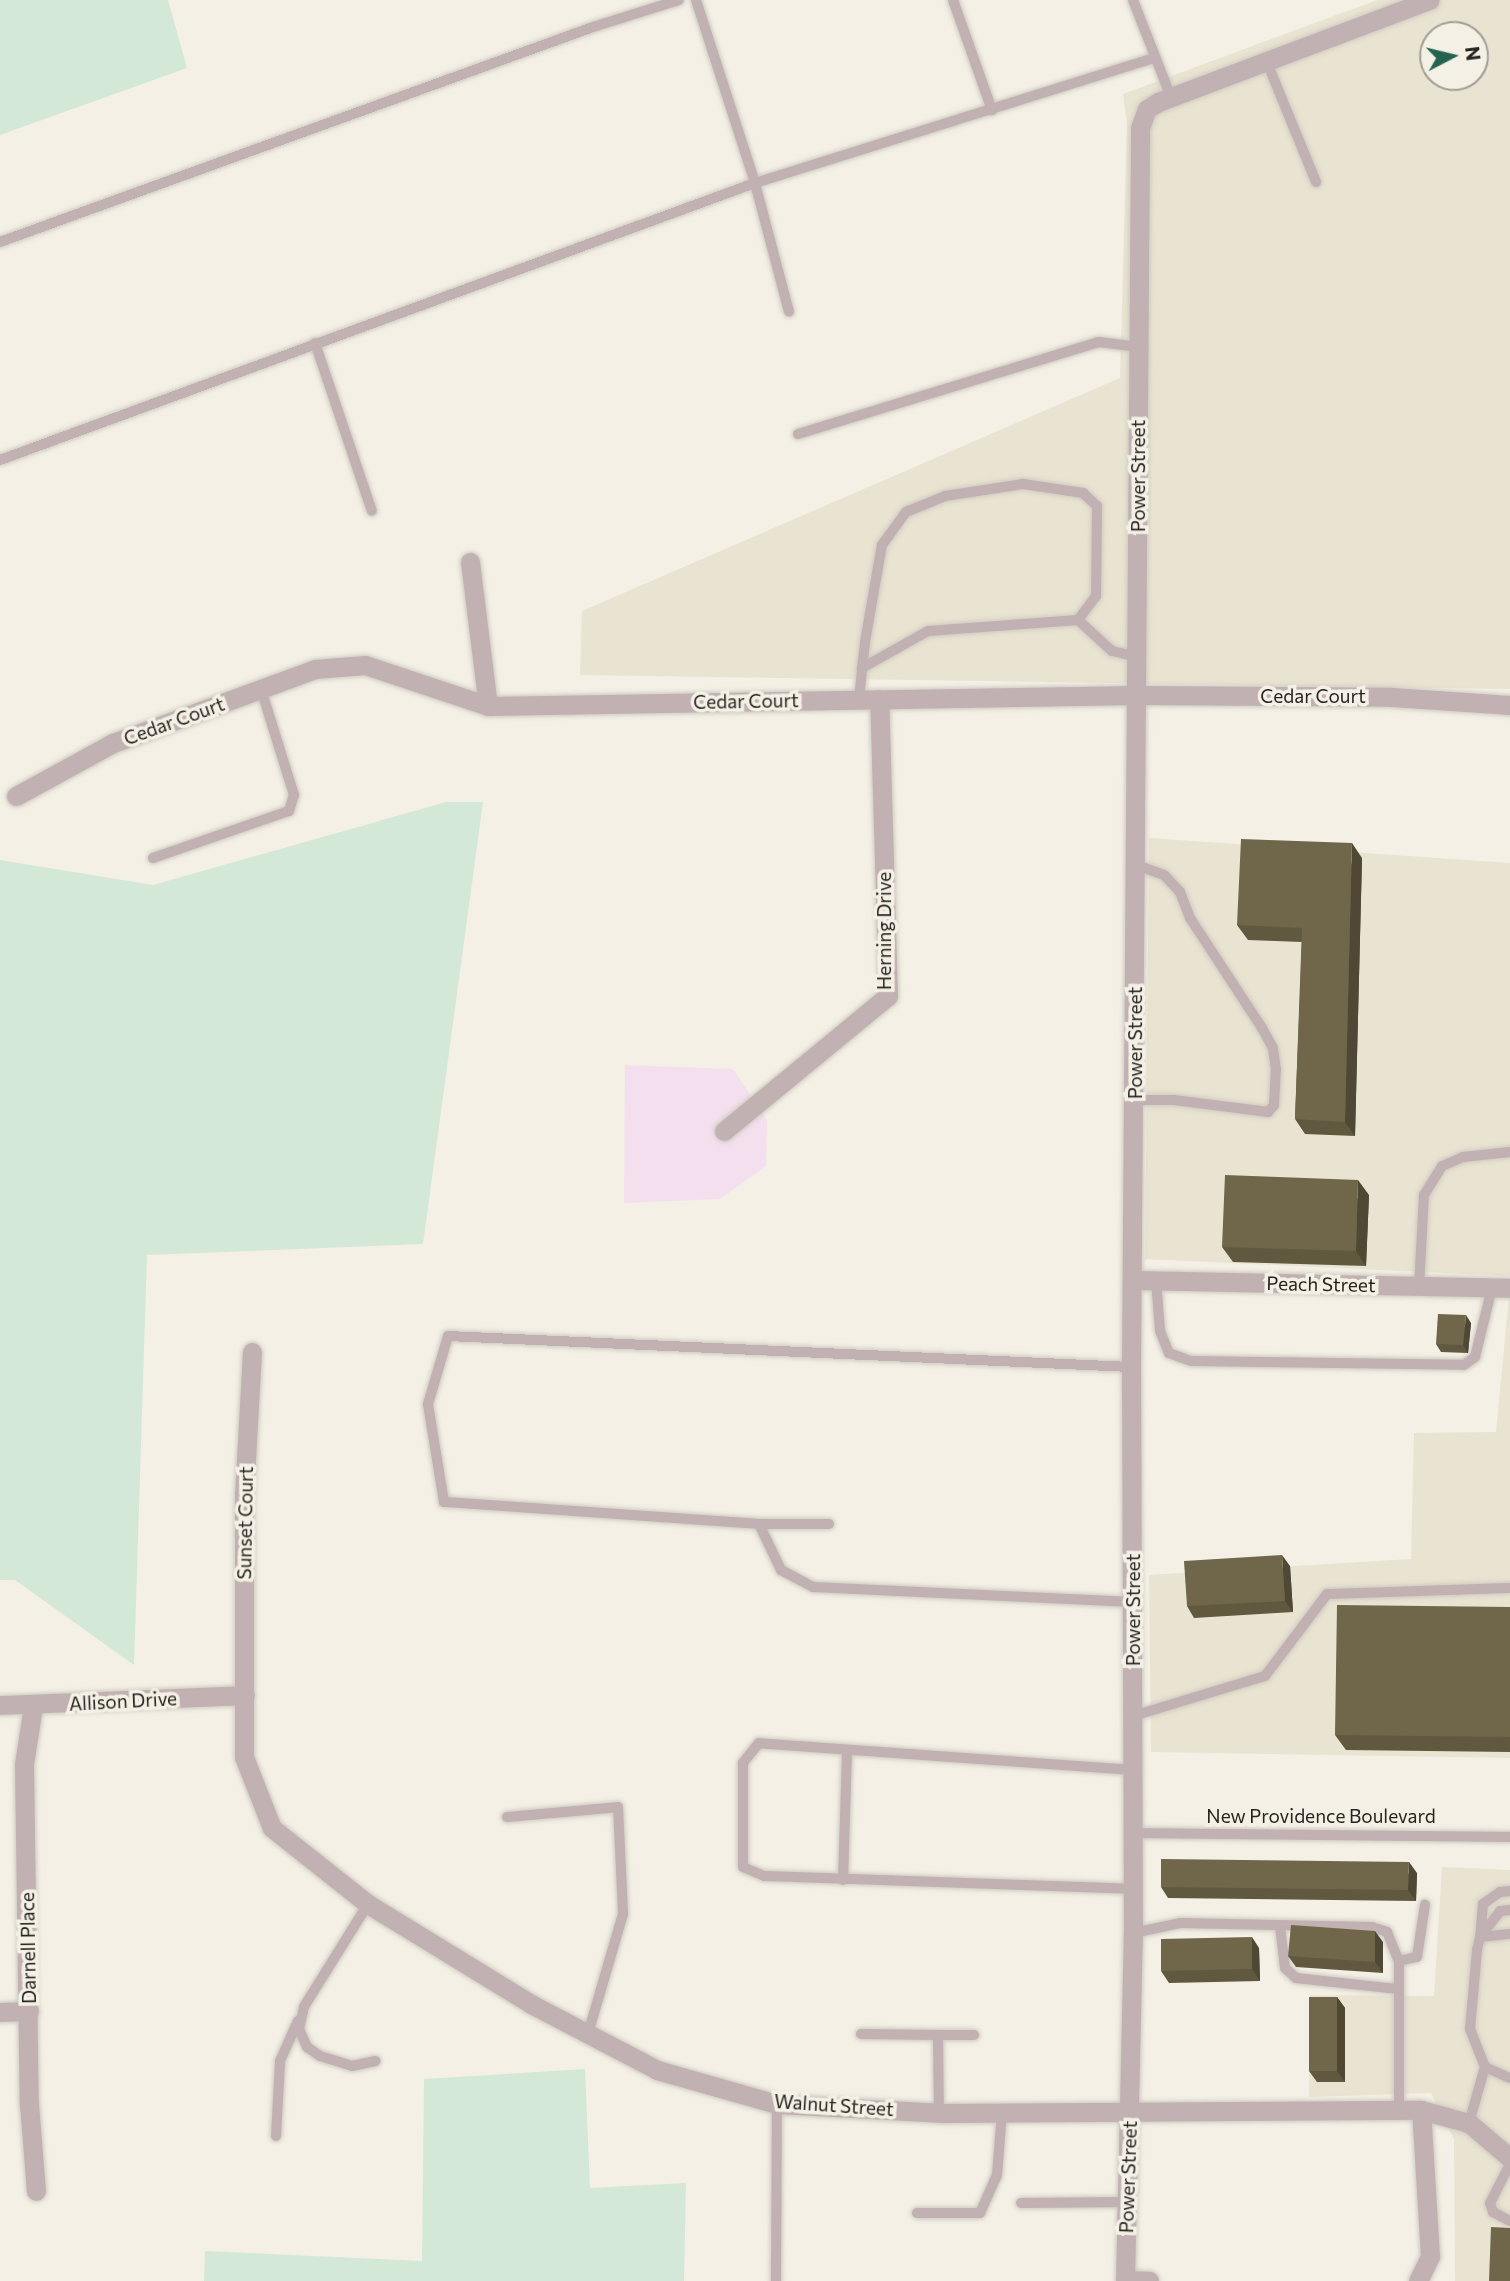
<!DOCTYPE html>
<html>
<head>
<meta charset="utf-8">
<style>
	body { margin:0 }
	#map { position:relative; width:1510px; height:2281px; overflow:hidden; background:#f4f0e5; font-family:Commissioner,sans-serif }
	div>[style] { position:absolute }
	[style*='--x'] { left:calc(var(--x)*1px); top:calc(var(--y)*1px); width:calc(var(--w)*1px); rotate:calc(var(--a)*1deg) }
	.built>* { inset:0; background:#e9e3d1 }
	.industrial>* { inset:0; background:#f4dfee }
	.green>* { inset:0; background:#d3e8d6 }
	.roads { filter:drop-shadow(0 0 2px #cfcbc2) drop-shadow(0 0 2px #cfcbc2) }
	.service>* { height:10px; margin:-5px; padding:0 5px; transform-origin:5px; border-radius:5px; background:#c2b1b3 }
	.minor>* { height:19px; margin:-9.5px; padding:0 9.5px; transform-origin:9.5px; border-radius:9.5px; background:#c2b1b3 }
	.wall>* { inset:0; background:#605940 }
	.shaded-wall>* { inset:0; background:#4e4834 }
	.building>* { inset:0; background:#70674a }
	span { translate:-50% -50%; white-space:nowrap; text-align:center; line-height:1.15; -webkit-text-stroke:7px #f4f0e5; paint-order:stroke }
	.street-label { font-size:19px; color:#262420 }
	.north { position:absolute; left:1419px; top:21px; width:70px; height:70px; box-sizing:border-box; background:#f4f0e5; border:2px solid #a29e96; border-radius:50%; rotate:83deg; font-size:19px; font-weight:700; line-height:28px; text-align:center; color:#262420 }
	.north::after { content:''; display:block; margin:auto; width:24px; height:32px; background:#246350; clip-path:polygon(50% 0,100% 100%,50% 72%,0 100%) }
</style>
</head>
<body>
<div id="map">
	<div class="built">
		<i style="clip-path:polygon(evenodd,1377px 0,1510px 0,1510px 689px,580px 675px,582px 611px,1120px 378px,1127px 124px,1123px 94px,1377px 0,1433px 35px,1475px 35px,1475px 77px,1433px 77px,1433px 35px)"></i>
		<i style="clip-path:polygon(1149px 838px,1510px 863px,1510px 1276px,1145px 1259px)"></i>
		<i style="clip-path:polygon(1510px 1286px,1510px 1758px,1151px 1752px,1149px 1575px,1411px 1559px,1414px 1433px,1496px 1432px)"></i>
		<i style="clip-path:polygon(1442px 1867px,1510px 1870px,1510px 2281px,1455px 2281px,1454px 2139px,1431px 2093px,1309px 2097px,1310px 1995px,1434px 1996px)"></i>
	</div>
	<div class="industrial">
		<i style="clip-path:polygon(625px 1065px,733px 1069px,767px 1120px,766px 1166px,720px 1199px,624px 1203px)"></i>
	</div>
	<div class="green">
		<i style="clip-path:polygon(0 0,168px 0,187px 68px,0 135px)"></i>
		<i style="clip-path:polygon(446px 802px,483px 802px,423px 1244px,147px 1255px,134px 1665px,15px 1580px,0 1580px,0 860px,153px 885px)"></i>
		<i style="clip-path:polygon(585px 2069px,590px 2188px,686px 2183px,684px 2281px,204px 2281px,205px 2251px,422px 2261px,424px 2079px)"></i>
	</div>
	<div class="roads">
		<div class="service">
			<i style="--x:696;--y:0;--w:192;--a:72.1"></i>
			<i style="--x:755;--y:183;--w:133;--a:75.2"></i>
			<i style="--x:953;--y:0;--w:117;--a:70.5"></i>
			<i style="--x:1133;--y:0;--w:104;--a:68.6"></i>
			<i style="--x:1266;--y:60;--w:132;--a:67.7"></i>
			<i style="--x:0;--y:242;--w:631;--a:-19.93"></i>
			<i style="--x:593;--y:27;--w:90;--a:-17.4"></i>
			<i style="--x:315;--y:343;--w:177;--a:71.3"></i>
			<i style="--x:798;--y:434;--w:315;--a:-17"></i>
			<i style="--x:1099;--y:342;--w:40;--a:7.1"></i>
			<i style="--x:0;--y:460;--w:804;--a:-20.15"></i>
			<i style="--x:755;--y:183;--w:419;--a:-17.4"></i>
			<i style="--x:1078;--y:620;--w:46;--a:42.4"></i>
			<i style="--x:1112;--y:651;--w:27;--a:13"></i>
			<i style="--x:859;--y:699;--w:31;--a:-84"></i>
			<i style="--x:862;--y:668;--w:26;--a:-83"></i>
			<i style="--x:865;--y:642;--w:98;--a:-80.1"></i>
			<i style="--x:882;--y:545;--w:41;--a:-54"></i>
			<i style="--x:906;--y:512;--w:42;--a:-22.3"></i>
			<i style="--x:945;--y:496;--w:79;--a:-8.7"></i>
			<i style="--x:1023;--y:484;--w:61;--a:8.5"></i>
			<i style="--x:1083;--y:493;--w:19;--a:43"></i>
			<i style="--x:1097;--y:506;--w:90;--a:90.6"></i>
			<i style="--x:1096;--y:596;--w:30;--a:127"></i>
			<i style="--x:1078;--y:620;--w:150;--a:175.8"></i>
			<i style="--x:928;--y:631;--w:76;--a:150.7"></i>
			<i style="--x:153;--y:858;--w:144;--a:-19.1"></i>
			<i style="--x:289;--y:811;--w:17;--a:-73"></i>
			<i style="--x:294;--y:795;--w:111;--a:-107.3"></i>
			<i style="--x:1134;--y:1100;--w:40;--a:0"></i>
			<i style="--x:1174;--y:1100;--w:95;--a:7.3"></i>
			<i style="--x:1268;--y:1112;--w:9;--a:-49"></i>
			<i style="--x:1274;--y:1105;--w:35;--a:-87"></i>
			<i style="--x:1276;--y:1070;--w:22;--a:-98"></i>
			<i style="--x:1273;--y:1048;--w:23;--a:-119"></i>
			<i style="--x:1262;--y:1028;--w:131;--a:-123.2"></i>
			<i style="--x:1190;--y:918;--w:28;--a:-111"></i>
			<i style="--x:1180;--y:892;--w:23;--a:-133"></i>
			<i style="--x:1164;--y:875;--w:30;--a:-160"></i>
			<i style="--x:1156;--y:1280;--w:51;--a:85.5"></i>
			<i style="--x:1160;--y:1331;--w:24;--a:68"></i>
			<i style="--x:1169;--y:1353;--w:23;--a:20"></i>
			<i style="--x:1191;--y:1361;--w:273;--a:0.8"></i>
			<i style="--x:1464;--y:1365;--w:14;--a:-36"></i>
			<i style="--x:1475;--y:1357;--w:71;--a:-76.2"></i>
			<i style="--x:1419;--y:1287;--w:92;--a:-86.9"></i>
			<i style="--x:1424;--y:1195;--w:34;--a:-58"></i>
			<i style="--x:1442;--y:1166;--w:23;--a:-23"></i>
			<i style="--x:1463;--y:1157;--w:47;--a:-6.1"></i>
			<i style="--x:759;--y:1524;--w:51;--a:64.4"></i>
			<i style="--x:781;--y:1570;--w:36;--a:28"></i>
			<i style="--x:813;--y:1587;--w:320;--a:2.7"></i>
			<i style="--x:829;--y:1524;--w:70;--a:180"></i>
			<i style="--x:759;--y:1524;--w:316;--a:-176"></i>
			<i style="--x:444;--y:1502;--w:99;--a:-99.3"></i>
			<i style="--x:428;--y:1404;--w:71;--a:-73.6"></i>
			<i style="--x:448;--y:1336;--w:684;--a:2.6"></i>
			<i style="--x:1133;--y:1716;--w:138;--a:-16.9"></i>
			<i style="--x:1265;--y:1676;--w:103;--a:-52.9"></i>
			<i style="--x:1327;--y:1594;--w:183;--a:-1.9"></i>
			<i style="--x:1133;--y:1770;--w:375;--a:-175.9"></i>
			<i style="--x:759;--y:1743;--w:26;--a:129"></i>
			<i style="--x:743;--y:1763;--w:104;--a:90"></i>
			<i style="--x:743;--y:1867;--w:23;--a:23"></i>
			<i style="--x:764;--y:1876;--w:369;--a:2"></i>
			<i style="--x:507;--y:1817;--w:111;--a:-5.1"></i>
			<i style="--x:618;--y:1807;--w:107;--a:87.3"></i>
			<i style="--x:623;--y:1914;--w:125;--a:106.3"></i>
			<i style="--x:1133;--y:1833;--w:377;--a:0.6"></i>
			<i style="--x:843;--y:1880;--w:130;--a:-88.2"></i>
			<i style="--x:1510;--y:1891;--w:10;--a:174"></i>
			<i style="--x:1500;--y:1892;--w:21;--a:145"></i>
			<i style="--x:1483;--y:1904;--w:33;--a:95"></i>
			<i style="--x:1480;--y:1937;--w:30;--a:-6"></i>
			<i style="--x:368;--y:1904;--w:121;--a:121.9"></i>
			<i style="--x:304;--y:2007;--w:23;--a:103"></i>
			<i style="--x:299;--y:2029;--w:20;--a:66"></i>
			<i style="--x:307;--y:2047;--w:16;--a:35"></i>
			<i style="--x:320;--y:2056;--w:34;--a:17"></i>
			<i style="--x:352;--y:2066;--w:24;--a:-12"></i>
			<i style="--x:1280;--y:1926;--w:42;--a:83.2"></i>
			<i style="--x:1285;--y:1968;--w:15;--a:42"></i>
			<i style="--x:1296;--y:1978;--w:103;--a:6.2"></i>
			<i style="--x:1133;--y:1933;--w:48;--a:-12"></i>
			<i style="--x:1180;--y:1923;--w:192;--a:1.2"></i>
			<i style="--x:1372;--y:1927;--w:16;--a:18"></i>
			<i style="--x:1387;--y:1932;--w:31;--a:68"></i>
			<i style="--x:1399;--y:1961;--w:149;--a:90"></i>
			<i style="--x:1399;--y:1961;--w:18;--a:-13"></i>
			<i style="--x:1417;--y:1957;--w:53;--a:-81.3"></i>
			<i style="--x:861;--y:2034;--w:77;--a:0.7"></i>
			<i style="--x:938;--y:2035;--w:78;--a:89.3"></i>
			<i style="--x:938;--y:2035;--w:36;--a:0"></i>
			<i style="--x:1485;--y:2067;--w:41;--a:-111.5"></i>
			<i style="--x:1470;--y:2029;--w:79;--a:-84.9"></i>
			<i style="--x:1477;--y:1950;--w:13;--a:-77"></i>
			<i style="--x:1480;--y:1937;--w:33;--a:-52"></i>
			<i style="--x:1500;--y:1911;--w:10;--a:-6"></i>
			<i style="--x:1469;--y:2123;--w:58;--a:-74.1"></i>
			<i style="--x:1485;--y:2067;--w:27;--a:24"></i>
			<i style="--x:276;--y:2136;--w:75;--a:-86.9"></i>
			<i style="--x:280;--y:2061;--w:44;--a:-65.8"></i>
			<i style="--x:1510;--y:2164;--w:44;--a:117.1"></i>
			<i style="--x:1490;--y:2203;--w:9;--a:72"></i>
			<i style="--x:1493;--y:2212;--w:19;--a:28"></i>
			<i style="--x:1021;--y:2203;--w:105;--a:-0.5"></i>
			<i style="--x:917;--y:2213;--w:63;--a:0"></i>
			<i style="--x:980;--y:2213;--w:42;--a:-65.9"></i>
			<i style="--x:997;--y:2175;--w:62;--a:-85.4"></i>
			<i style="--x:776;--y:2281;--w:177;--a:-89.7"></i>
		</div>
		<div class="minor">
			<i style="--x:470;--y:562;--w:145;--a:82.9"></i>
			<i style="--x:16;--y:796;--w:111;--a:-28.7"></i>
			<i style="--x:113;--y:743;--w:215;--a:-20.1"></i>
			<i style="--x:315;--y:669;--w:50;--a:-4.6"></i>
			<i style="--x:365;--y:665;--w:130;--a:18.4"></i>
			<i style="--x:488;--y:706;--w:649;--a:-0.97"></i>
			<i style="--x:1137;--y:695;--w:255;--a:0.4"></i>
			<i style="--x:1392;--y:697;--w:118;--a:3.9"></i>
			<i style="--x:724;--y:1131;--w:212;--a:-39.5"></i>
			<i style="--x:888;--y:996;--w:297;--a:-91.7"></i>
			<i style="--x:1133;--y:1280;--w:377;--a:1.2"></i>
			<i style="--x:252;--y:1352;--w:143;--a:93.2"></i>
			<i style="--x:244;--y:1495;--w:262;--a:90"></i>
			<i style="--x:244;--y:1757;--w:76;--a:68.5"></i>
			<i style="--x:272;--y:1828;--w:122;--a:38.4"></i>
			<i style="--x:368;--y:1904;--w:191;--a:31.5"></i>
			<i style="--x:531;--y:2004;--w:142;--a:27.6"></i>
			<i style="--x:657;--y:2070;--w:125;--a:15.8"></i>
			<i style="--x:777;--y:2104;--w:167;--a:3.1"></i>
			<i style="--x:944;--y:2113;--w:477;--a:-0.4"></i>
			<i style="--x:1421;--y:2110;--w:50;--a:15.2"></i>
			<i style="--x:1469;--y:2123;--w:54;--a:40.5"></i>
			<i style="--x:0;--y:1705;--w:245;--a:-2.3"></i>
			<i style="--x:33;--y:1706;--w:59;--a:98.8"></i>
			<i style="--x:24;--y:1764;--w:340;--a:89.2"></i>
			<i style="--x:29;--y:2104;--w:87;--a:85.4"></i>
			<i style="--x:0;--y:2012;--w:29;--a:-2"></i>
			<i style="--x:1125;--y:2280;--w:24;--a:2"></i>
			<i style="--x:1125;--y:2281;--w:348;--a:-88.7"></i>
			<i style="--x:1133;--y:1933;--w:566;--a:-90.2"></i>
			<i style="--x:1131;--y:1367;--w:1239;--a:-89.58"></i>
			<i style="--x:1140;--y:128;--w:20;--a:-70"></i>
			<i style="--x:1147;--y:109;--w:13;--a:-32"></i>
			<i style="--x:1158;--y:102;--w:290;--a:-20.6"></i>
			<i style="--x:1418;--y:2281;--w:28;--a:-64"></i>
			<i style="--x:1430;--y:2256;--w:146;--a:-93.5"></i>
		</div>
	</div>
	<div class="wall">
		<i style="clip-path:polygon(1362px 858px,1355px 1136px,1305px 1134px,1295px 1119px,1302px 942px,1248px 940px,1237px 925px)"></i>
		<i style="clip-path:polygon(1369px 1195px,1366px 1266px,1233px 1262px,1222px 1247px)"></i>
		<i style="clip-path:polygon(1471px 1323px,1468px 1353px,1441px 1352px,1436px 1344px)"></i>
		<i style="clip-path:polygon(1290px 1566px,1293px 1612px,1194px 1618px,1187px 1606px)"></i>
		<i style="clip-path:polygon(1510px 1607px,1510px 1752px,1346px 1750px,1335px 1735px)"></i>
		<i style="clip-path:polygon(1417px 1873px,1416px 1901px,1168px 1898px,1161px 1887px)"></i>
		<i style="clip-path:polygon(1383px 1942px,1383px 1973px,1296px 1967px,1288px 1956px)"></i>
		<i style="clip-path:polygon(1259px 1948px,1260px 1981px,1169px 1983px,1161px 1971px)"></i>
		<i style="clip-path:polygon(1337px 1997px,1345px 2008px,1345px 2082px,1317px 2082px,1309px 2071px)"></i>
	</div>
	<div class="shaded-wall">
		<i style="clip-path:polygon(1352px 843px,1362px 858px,1355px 1136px,1345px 1122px)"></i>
		<i style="clip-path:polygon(1358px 1180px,1369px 1195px,1366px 1266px,1356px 1251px)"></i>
		<i style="clip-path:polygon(1466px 1315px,1471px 1323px,1468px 1353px,1463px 1345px)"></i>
		<i style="clip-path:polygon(1282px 1555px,1290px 1566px,1293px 1612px,1285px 1601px)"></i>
		<i style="clip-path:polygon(1409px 1862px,1417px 1873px,1416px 1901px,1408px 1890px)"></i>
		<i style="clip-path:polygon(1375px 1931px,1383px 1942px,1383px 1973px,1375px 1962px)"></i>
		<i style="clip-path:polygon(1252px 1937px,1259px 1948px,1260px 1981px,1252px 1969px)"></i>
		<i style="clip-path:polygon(1337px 1997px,1345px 2008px,1345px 2082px,1337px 2071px)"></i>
	</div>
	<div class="building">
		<i style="clip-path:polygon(1241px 839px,1352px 843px,1345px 1122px,1295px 1119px,1302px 928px,1237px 925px)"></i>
		<i style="clip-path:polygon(1225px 1175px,1358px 1180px,1356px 1251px,1222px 1247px)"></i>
		<i style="clip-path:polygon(1438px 1314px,1466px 1315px,1463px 1345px,1436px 1344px)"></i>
		<i style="clip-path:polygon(1282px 1555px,1285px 1601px,1187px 1606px,1184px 1561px)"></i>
		<i style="clip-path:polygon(1337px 1605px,1510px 1607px,1510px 1737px,1335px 1735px)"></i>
		<i style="clip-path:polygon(1161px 1859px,1409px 1862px,1408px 1890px,1161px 1887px)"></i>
		<i style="clip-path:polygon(1291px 1925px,1375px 1931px,1375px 1962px,1288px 1956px)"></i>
		<i style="clip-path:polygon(1252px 1937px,1252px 1969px,1161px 1971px,1161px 1939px)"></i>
		<i style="clip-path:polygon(1309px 1997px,1337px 1997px,1337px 2071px,1309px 2071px)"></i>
		<i style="clip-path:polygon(1491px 2227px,1510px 2228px,1510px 2281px,1489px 2281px)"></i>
	</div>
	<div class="street-label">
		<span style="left:1138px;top:476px;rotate:-90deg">Power Street</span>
		<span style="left:1313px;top:696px">Cedar Court</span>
		<span style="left:746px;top:701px;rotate:-1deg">Cedar Court</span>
		<span style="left:174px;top:721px;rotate:-20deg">Cedar Court</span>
		<span style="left:884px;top:931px;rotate:-90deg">Herning Drive</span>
		<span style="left:1135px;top:1043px;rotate:-90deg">Power Street</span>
		<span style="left:1321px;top:1284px;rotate:1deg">Peach Street</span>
		<span style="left:245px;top:1523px;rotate:-89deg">Sunset Court</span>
		<span style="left:1133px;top:1610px;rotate:-90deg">Power Street</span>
		<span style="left:123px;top:1701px;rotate:-3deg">Allison Drive</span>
		<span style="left:1321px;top:1816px">New Providence Boulevard</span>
		<span style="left:28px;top:1948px;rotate:-91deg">Darnell Place</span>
		<span style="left:834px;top:2105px;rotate:4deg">Walnut Street</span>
		<span style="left:1128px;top:2177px;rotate:-88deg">Power Street</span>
	</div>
	<div class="north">N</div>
</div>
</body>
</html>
